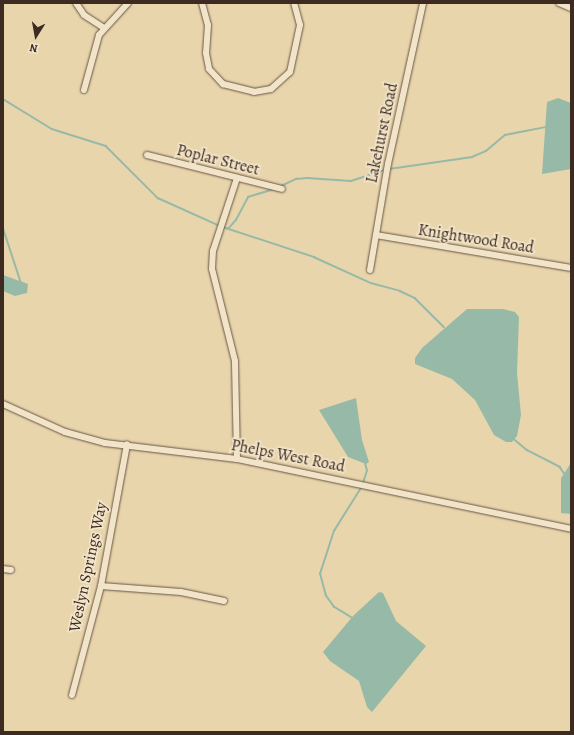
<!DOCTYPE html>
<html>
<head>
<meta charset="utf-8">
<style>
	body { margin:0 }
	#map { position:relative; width:574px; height:735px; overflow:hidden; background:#e9d5ac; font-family:Alegreya,serif }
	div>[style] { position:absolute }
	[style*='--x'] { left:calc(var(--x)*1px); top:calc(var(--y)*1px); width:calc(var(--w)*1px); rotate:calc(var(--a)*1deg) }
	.water>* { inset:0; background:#97b9a8 }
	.stream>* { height:1.5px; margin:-0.75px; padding:0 0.75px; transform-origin:0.75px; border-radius:0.75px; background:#97b9a8 }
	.roads { filter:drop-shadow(0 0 1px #685644) drop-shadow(0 0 1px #685644) }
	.street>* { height:6px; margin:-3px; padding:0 3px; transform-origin:3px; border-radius:3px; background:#f1e4c9 }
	span { translate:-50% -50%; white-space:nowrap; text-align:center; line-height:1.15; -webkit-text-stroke:3.5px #f1e4c9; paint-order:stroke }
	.street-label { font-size:16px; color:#3d2b21 }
	.frame { position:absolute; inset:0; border:4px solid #3d2b21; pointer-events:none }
	.north { position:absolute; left:16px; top:16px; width:40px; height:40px; -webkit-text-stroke:3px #f1e4c9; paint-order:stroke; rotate:191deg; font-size:11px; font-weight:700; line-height:16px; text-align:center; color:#3d2b21 }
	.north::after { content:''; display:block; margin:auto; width:14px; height:18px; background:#3d2b21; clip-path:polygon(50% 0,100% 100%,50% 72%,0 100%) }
</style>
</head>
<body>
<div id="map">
	<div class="water">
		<i style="clip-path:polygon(558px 98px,571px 103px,571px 169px,542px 174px,547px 102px)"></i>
		<i style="clip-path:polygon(3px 275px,28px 284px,27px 293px,15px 296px,3px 291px)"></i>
		<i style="clip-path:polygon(467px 309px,503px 309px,515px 312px,519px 317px,517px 373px,521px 415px,517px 436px,512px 442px,506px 442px,494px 435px,475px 400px,452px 379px,415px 364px,415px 358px,422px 348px)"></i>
		<i style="clip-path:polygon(356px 398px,362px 440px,369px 462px,366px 464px,348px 457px,319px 410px)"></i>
		<i style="clip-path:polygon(571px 463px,571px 514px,561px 513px,561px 478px)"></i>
		<i style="clip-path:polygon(379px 592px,383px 593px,396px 621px,426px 646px,372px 712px,367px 707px,359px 681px,330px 661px,323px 652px,353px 616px)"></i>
	</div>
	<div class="stream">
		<i style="--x:3;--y:99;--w:57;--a:31.5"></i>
		<i style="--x:52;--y:129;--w:57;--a:17.5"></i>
		<i style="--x:106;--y:146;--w:74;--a:45"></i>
		<i style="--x:158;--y:198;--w:68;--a:24.3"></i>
		<i style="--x:389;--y:169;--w:84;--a:-8.2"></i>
		<i style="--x:472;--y:157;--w:15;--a:-23"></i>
		<i style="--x:486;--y:151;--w:25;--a:-40"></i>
		<i style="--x:505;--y:135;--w:42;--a:-11"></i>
		<i style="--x:281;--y:186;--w:17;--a:-25"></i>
		<i style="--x:296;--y:179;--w:11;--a:-5"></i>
		<i style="--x:307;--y:178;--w:44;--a:3.9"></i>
		<i style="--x:351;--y:181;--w:36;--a:-18"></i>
		<i style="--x:3;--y:227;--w:58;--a:71.9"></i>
		<i style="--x:223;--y:227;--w:96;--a:18.2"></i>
		<i style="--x:314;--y:257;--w:63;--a:24.5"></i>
		<i style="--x:371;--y:283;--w:30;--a:15"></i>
		<i style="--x:400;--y:291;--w:17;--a:25"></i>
		<i style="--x:415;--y:298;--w:41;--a:45"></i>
		<i style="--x:228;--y:229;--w:12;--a:-48"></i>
		<i style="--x:236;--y:220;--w:26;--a:-62"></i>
		<i style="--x:248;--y:197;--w:27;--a:-17"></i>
		<i style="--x:514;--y:439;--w:17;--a:40"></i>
		<i style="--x:527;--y:450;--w:37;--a:27"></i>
		<i style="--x:560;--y:467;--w:7;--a:56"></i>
		<i style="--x:363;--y:483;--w:13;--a:-72"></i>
		<i style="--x:367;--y:471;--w:8;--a:-104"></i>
		<i style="--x:352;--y:618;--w:21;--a:-149"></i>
		<i style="--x:334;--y:607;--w:14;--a:-126"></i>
		<i style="--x:326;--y:596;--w:23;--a:-105"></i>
		<i style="--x:320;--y:574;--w:45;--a:-72"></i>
		<i style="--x:334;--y:531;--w:51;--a:-57.9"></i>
	</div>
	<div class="roads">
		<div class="street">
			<i style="--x:76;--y:3;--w:14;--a:56"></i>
			<i style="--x:84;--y:15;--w:24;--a:33"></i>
			<i style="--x:202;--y:3;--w:23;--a:75"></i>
			<i style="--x:208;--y:25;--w:28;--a:94"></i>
			<i style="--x:206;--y:53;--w:16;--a:79"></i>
			<i style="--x:209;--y:69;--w:21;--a:47"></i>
			<i style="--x:223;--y:84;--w:32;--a:14"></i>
			<i style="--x:254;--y:92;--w:17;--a:-10"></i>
			<i style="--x:271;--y:89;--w:25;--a:-42"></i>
			<i style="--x:290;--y:72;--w:48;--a:-78"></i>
			<i style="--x:300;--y:25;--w:23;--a:-105"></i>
			<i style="--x:559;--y:3;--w:13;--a:23"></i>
			<i style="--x:84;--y:90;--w:57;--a:-74.7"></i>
			<i style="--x:99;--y:35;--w:43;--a:-47.8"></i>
			<i style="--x:147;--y:155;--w:139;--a:14.1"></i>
			<i style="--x:376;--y:235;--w:198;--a:9.6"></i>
			<i style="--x:370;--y:270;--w:108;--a:-80.4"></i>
			<i style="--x:388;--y:164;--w:165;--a:-77.7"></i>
			<i style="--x:3;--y:404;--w:68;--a:24.3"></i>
			<i style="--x:65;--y:432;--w:41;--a:15.4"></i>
			<i style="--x:105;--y:443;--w:133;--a:6.9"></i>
			<i style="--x:237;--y:459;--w:341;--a:11.8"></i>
			<i style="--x:237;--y:459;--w:98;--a:-91.2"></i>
			<i style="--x:235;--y:361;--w:95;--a:-104"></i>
			<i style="--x:212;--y:269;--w:18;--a:-87"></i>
			<i style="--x:213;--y:251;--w:77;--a:-71.8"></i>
			<i style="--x:3;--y:569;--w:8;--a:7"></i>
			<i style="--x:101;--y:586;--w:80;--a:4.3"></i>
			<i style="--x:181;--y:592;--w:44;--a:11.8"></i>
			<i style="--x:72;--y:695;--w:113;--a:-75.1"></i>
			<i style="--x:101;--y:586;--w:144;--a:-79.6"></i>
		</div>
	</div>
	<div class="street-label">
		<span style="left:382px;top:133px;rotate:-78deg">Lakehurst Road</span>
		<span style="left:218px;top:160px;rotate:14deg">Poplar Street</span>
		<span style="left:476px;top:239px;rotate:9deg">Knightwood Road</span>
		<span style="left:288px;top:456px;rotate:11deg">Phelps West Road</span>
		<span style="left:88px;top:567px;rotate:-78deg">Weslyn Springs Way</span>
	</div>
	<div class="frame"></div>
	<div class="north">N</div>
</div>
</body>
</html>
